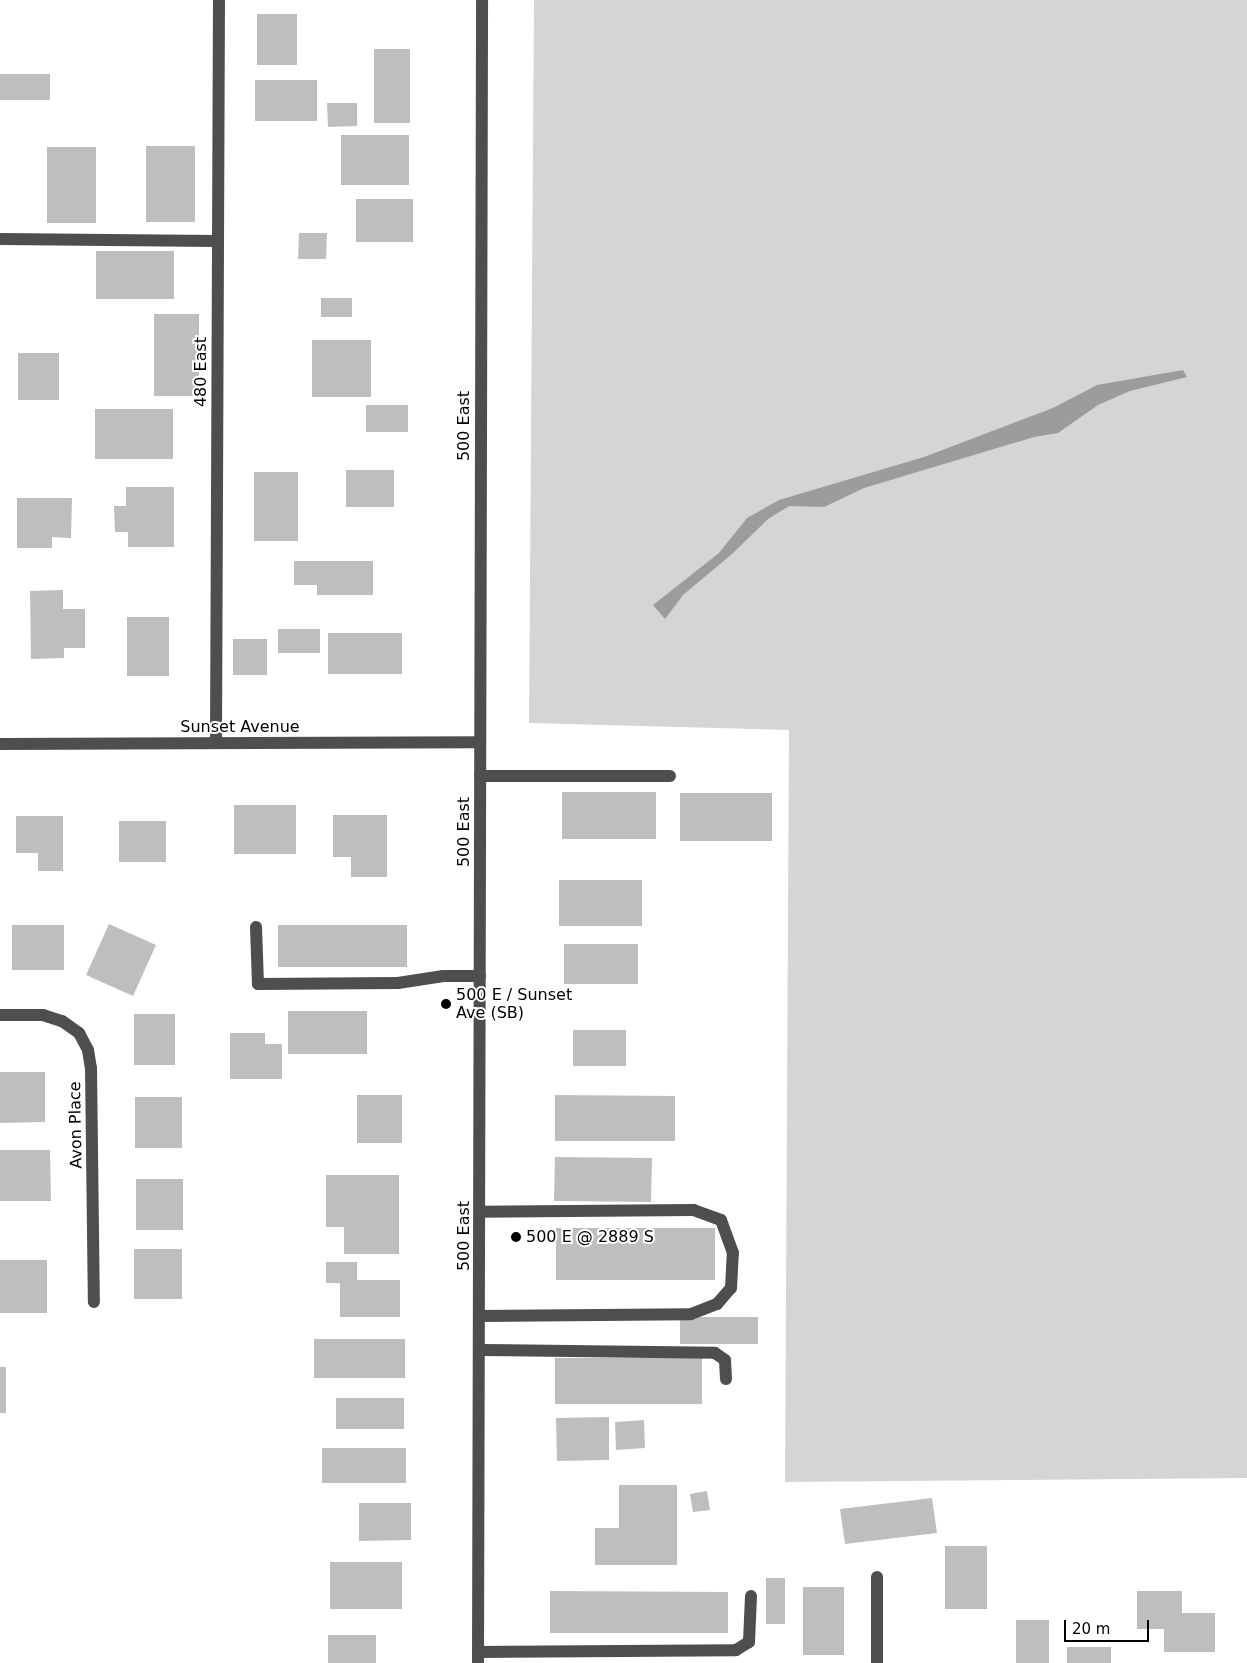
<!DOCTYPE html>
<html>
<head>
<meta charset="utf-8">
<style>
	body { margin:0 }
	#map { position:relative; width:1247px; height:1663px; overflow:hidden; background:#fff; font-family:"DejaVu Sans",sans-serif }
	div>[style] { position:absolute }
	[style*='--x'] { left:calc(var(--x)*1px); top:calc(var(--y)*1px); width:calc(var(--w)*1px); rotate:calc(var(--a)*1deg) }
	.green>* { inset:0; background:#d5d5d5 }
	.water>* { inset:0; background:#9c9c9c }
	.building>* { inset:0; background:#bebebe }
	.minor>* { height:12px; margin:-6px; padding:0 6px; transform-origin:6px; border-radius:6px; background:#4e4e4e }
	.dots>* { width:14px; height:14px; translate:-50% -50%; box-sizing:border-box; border:2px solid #fff; border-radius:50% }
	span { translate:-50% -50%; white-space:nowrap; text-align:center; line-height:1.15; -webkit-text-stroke:4px #fff; paint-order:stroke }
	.street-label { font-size:16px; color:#000 }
	.poi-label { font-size:16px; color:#000 }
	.left { translate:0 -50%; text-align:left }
	.scale { position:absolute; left:1064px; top:1620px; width:85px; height:22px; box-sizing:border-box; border:2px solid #000; border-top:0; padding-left:6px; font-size:15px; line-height:18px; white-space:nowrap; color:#000; -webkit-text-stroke:4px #fff; paint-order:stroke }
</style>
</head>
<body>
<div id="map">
	<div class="green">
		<i style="clip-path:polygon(534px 0,1247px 0,1247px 1478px,785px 1482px,789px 730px,529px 723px)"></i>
	</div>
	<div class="water">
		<i style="clip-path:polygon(1183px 370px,1187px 377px,1130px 391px,1098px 405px,1058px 433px,1034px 437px,864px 488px,824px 507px,789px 506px,768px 519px,732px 554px,683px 595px,665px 619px,653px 605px,719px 553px,747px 518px,779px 500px,924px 457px,1053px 408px,1097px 385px)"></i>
	</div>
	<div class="building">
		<i style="clip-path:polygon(257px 14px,297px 14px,297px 65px,257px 65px)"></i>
		<i style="clip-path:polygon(374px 49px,410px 49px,410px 123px,374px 123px)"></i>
		<i style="clip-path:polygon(0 74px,50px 74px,50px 100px,0 100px)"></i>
		<i style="clip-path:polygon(255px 80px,317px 80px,317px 121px,255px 121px)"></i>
		<i style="clip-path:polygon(327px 103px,357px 103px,357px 126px,328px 127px)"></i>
		<i style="clip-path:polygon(341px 135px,409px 135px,409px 185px,341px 185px)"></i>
		<i style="clip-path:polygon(146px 146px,195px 146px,195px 222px,146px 222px)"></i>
		<i style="clip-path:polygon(47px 147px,96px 147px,96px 223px,47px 223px)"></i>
		<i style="clip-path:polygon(356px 199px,413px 199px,413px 242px,356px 242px)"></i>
		<i style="clip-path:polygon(299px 233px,327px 233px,326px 259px,298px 259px)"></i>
		<i style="clip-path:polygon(96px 251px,174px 251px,174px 299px,96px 299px)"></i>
		<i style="clip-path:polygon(321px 298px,352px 298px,352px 317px,321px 317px)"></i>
		<i style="clip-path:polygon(154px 314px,199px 314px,199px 396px,154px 396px)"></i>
		<i style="clip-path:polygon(312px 340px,371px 340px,371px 397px,312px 397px)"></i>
		<i style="clip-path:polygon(18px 353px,59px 353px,59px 400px,18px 400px)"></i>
		<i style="clip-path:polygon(366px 405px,408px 405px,408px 432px,366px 432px)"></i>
		<i style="clip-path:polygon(95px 409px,173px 409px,173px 459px,95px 459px)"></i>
		<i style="clip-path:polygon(346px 470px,394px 470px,394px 507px,346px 507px)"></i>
		<i style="clip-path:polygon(254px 472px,298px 472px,298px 541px,254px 541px)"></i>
		<i style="clip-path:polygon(126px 487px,174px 487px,174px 547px,128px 547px,128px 532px,115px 532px,114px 506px,126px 506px)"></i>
		<i style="clip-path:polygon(17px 498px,72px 498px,71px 538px,52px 537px,52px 548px,17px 548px)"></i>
		<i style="clip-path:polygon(294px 561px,373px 561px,373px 595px,317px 595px,317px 585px,294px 585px)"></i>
		<i style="clip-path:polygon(63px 590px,63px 609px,85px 609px,85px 648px,64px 648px,64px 658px,31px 659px,30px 591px)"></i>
		<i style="clip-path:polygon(127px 617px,169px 617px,169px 676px,127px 676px)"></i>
		<i style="clip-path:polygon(278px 629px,320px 629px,320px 653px,278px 653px)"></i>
		<i style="clip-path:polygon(328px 633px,402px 633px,402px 674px,328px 674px)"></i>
		<i style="clip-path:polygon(233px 639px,267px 639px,267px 675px,233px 675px)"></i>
		<i style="clip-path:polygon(562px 792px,656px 792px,656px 839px,562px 839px)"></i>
		<i style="clip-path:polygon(680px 793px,772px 793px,772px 841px,680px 841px)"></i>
		<i style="clip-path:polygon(234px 805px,296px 805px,296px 854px,234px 854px)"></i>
		<i style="clip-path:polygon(333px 815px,387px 815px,387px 877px,351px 877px,351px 857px,333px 857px)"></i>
		<i style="clip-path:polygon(16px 816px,63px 816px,63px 871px,38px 871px,38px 853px,16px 853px)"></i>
		<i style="clip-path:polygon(119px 821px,166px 821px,166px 862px,119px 862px)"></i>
		<i style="clip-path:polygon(559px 880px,642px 880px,642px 926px,559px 926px)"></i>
		<i style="clip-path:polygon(109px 924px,156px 945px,133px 996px,86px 975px)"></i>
		<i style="clip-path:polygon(12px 925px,64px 925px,64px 970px,12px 970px)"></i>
		<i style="clip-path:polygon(278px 925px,407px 925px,407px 967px,278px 967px)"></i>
		<i style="clip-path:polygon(564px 944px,638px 944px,638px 984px,564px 984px)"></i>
		<i style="clip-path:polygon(288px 1011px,367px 1011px,367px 1054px,288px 1054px)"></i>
		<i style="clip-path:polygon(134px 1014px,175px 1014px,175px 1065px,134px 1065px)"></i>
		<i style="clip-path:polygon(573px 1030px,626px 1030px,626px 1066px,573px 1066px)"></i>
		<i style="clip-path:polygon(230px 1033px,265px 1033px,265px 1044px,282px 1044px,282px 1079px,230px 1079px)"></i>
		<i style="clip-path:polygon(0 1072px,45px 1072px,45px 1122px,0 1123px)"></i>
		<i style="clip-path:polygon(357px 1095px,402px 1095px,402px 1143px,357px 1143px)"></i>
		<i style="clip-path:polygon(555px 1095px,675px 1096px,675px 1141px,555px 1141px)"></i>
		<i style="clip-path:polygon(135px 1097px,182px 1097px,182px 1148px,135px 1148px)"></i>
		<i style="clip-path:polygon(0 1150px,50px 1150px,51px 1201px,0 1201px)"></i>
		<i style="clip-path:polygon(555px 1157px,652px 1158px,651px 1202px,554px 1201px)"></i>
		<i style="clip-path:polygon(326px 1175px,399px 1175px,399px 1254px,344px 1254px,344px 1227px,326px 1227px)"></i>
		<i style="clip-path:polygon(136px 1179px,183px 1179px,183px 1230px,136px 1230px)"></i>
		<i style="clip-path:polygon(556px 1228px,715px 1228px,715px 1280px,556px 1280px)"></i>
		<i style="clip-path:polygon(134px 1249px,182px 1249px,182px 1299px,134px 1299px)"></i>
		<i style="clip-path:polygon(0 1260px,47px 1260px,47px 1313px,0 1313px)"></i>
		<i style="clip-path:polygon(326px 1262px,357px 1262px,357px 1280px,400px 1280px,400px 1317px,340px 1317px,340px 1283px,326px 1283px)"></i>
		<i style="clip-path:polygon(680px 1317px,758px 1317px,758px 1344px,680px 1344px)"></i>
		<i style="clip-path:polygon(314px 1339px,405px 1339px,405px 1378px,314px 1378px)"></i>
		<i style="clip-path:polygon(555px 1358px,702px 1358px,702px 1404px,555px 1404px)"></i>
		<i style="clip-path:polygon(0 1367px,6px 1367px,6px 1413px,0 1413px)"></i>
		<i style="clip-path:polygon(336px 1398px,404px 1398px,404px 1429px,336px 1429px)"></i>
		<i style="clip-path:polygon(609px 1417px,609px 1460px,557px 1461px,556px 1418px)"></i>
		<i style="clip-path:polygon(644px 1420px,645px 1448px,616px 1450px,615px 1422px)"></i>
		<i style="clip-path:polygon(322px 1448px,406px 1448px,406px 1483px,322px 1483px)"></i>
		<i style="clip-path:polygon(619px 1485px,677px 1485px,677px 1565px,595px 1565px,595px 1528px,619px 1528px)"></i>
		<i style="clip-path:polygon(707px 1491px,710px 1510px,693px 1512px,690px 1494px)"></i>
		<i style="clip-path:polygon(932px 1498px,937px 1533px,845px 1544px,840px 1509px)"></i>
		<i style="clip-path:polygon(359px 1503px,411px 1503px,411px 1540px,359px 1541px)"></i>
		<i style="clip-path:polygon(945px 1546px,987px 1546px,987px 1609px,945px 1609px)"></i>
		<i style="clip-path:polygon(330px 1562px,402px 1562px,402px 1609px,330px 1609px)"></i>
		<i style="clip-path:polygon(766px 1578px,785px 1578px,785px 1624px,766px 1624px)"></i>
		<i style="clip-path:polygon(803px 1587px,844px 1587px,844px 1655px,803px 1655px)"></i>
		<i style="clip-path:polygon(550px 1591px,728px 1592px,728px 1633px,550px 1633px)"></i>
		<i style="clip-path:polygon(1137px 1591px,1182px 1591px,1182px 1613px,1215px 1613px,1215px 1652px,1164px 1652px,1164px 1629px,1137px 1629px)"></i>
		<i style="clip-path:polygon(1016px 1620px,1049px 1620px,1049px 1663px,1016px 1663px)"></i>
		<i style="clip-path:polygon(328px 1635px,376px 1635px,376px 1663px,328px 1663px)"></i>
		<i style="clip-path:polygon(1067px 1647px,1111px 1647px,1111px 1663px,1067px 1663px)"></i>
	</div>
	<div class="minor">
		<i style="--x:0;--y:239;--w:217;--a:0.5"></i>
		<i style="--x:216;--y:743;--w:743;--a:-89.77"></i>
		<i style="--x:0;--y:744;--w:480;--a:-0.2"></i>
		<i style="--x:480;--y:776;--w:190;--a:0"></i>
		<i style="--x:256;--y:927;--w:57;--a:88"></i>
		<i style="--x:258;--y:984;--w:140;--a:-0.4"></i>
		<i style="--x:398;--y:983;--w:46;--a:-8.8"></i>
		<i style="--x:443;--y:976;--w:37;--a:0"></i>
		<i style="--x:0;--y:1015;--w:43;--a:0"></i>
		<i style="--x:43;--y:1015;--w:20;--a:18"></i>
		<i style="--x:62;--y:1021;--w:21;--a:35"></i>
		<i style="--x:79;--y:1033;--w:19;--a:62"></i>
		<i style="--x:88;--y:1050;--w:18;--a:81"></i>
		<i style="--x:91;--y:1068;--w:234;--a:89.3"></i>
		<i style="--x:479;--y:1316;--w:212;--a:-0.5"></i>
		<i style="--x:691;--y:1314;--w:28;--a:-21"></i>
		<i style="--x:717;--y:1304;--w:21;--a:-49"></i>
		<i style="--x:731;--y:1288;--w:35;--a:-87"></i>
		<i style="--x:733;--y:1253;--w:35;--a:-110"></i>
		<i style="--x:721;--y:1220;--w:29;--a:-160"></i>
		<i style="--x:694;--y:1210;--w:214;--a:179.5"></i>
		<i style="--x:480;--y:1350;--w:235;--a:0.7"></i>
		<i style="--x:715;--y:1353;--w:12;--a:35"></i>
		<i style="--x:725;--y:1360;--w:19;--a:87"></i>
		<i style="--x:877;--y:1577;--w:86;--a:90"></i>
		<i style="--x:478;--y:1652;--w:258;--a:-0.4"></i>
		<i style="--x:736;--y:1650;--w:15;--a:-32"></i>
		<i style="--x:749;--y:1642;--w:46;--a:-87.5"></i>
		<i style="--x:478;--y:1663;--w:1663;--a:-89.86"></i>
	</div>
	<div class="dots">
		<i style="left:446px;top:1004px;background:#000"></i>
		<i style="left:516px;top:1237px;background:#000"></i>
	</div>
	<div class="street-label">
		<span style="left:201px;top:372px;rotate:-90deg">480 East</span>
		<span style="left:464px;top:426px;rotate:-90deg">500 East</span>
		<span style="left:240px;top:727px">Sunset Avenue</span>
		<span style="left:464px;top:832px;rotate:-90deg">500 East</span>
		<span style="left:76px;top:1125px;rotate:-91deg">Avon Place</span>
		<span style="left:464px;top:1236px;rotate:-90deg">500 East</span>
	</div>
	<div class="poi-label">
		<span class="left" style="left:456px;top:1004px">500 E / Sunset<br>Ave (SB)</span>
		<span class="left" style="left:526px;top:1237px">500 E @ 2889 S</span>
	</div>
	<div class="scale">20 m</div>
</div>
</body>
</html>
